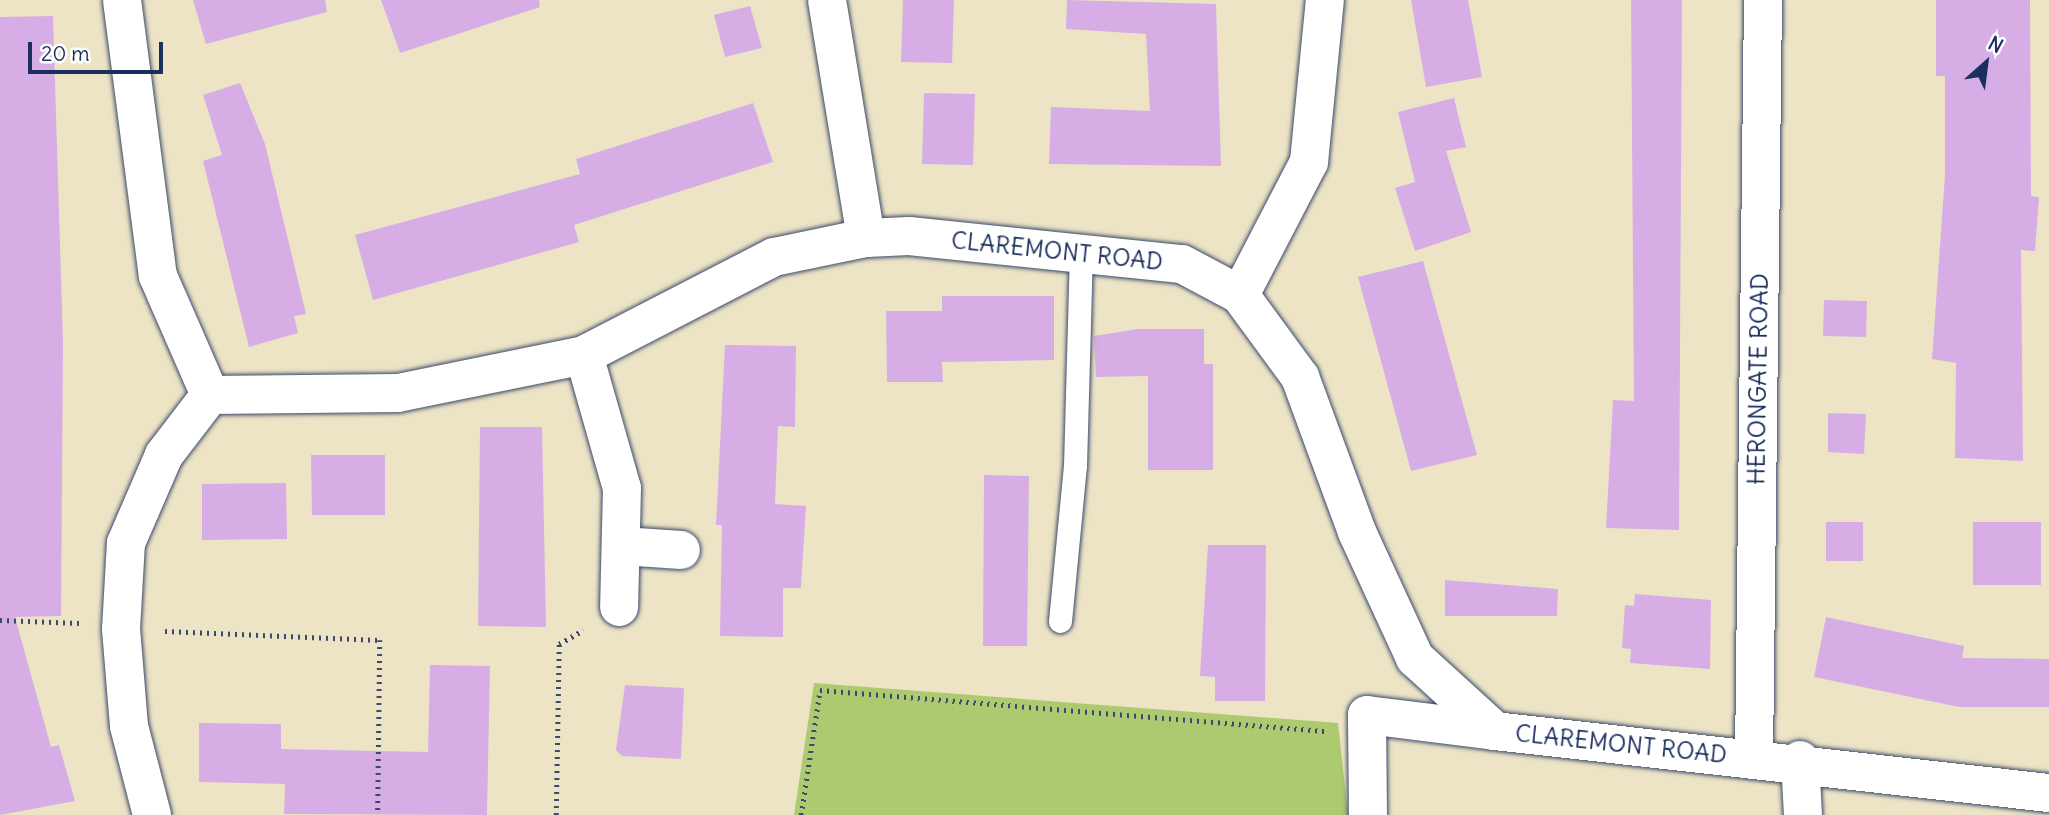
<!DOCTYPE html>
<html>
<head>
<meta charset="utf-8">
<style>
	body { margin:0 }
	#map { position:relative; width:2049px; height:815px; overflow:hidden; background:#ede4c5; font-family:Delius,sans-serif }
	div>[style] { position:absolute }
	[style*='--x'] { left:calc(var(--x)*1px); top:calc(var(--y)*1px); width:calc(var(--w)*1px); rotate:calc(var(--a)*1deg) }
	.green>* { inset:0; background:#adca71 }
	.building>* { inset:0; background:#d6aee5 }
	.path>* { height:4.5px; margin-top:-2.25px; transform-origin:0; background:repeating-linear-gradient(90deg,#3a4a6d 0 2px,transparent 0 7px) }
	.roads { filter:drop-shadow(0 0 2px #3a4a6d) drop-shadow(0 0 2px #3a4a6d) }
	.service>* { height:23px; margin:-11.5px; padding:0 11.5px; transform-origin:11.5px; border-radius:11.5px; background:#fff }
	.minor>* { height:38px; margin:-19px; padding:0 19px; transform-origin:19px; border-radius:19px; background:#fff }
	span { translate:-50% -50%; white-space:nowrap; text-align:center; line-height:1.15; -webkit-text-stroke:5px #fff; paint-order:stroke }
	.street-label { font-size:24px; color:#1b2f5e }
	.north { position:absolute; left:1951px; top:28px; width:70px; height:70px; -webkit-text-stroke:5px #fff; paint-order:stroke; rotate:28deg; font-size:19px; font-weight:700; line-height:28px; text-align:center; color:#1b2f5e }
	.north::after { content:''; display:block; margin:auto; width:24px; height:32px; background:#1b2f5e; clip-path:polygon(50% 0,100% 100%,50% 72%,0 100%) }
	.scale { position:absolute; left:28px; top:42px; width:135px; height:32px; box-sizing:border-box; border:4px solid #1b2f5e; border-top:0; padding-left:9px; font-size:21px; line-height:24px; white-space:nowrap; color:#1b2f5e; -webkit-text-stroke:5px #fff; paint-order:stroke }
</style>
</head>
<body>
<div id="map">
	<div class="green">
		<i style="clip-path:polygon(814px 683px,1338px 723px,1348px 815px,794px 815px)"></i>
	</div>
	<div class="building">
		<i style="clip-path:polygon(193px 0,325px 0,327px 12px,206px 44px)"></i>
		<i style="clip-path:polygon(381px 0,539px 0,540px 7px,400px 53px)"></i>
		<i style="clip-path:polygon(903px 0,954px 0,952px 63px,901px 62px)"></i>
		<i style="clip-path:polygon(1067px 0,1216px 4px,1221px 166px,1049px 164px,1051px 107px,1150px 111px,1146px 34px,1066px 29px)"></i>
		<i style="clip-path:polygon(1411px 0,1468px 0,1482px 77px,1426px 87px)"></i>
		<i style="clip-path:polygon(1631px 0,1682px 0,1679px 530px,1606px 528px,1613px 400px,1634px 401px)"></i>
		<i style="clip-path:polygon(1936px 0,2030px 0,2031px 196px,2039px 197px,2035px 251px,2021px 250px,2023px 461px,1955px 458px,1956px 363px,1932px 359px,1945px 175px,1945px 76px,1936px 76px)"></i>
		<i style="clip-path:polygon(750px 6px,762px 48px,725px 57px,714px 15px)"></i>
		<i style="clip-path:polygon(53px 16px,63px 343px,61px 616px,15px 617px,51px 747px,59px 745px,75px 801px,0 815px,0 17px)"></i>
		<i style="clip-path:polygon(240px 83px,265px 144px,306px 314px,294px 316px,298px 333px,249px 347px,203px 161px,222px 155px,203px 95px)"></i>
		<i style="clip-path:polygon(924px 93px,975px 94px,973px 165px,922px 164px)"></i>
		<i style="clip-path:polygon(1454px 98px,1466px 147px,1446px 151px,1471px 232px,1415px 251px,1395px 188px,1415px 182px,1398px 112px)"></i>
		<i style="clip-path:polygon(753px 103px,773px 162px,574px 225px,579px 242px,373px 300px,355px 235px,580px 174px,576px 159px)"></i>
		<i style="clip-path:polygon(1423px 261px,1477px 455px,1411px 471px,1358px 277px)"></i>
		<i style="clip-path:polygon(942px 296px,1054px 296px,1054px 360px,942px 362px,943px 382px,887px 382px,886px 311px,942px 311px)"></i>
		<i style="clip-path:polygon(1824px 300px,1867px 301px,1866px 337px,1823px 336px)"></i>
		<i style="clip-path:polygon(1138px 329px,1204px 329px,1204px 364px,1213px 364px,1213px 470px,1148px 470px,1148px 376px,1096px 377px,1094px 336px)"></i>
		<i style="clip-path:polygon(725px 345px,796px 346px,795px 427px,778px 426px,775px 504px,806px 506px,801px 588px,783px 588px,783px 637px,720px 636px,722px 525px,716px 525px)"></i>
		<i style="clip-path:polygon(1828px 413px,1866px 414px,1864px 454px,1828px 452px)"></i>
		<i style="clip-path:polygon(480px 427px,542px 427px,546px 627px,478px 626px)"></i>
		<i style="clip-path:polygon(311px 455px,385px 455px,385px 515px,312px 515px)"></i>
		<i style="clip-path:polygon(984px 475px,1029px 476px,1027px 646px,983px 646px)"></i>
		<i style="clip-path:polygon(286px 483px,287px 539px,202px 540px,202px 484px)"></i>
		<i style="clip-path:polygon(1826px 522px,1863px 522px,1863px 561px,1826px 561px)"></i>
		<i style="clip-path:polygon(1973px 522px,2041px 522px,2041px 585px,1973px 585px)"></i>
		<i style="clip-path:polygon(1208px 545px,1266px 545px,1265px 701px,1215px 701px,1215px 677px,1200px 676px)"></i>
		<i style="clip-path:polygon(1445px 580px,1558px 589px,1557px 616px,1445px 616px)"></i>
		<i style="clip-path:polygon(1635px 594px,1711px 600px,1710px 669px,1630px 663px,1631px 649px,1622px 648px,1625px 605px,1634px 606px)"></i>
		<i style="clip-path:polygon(1826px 617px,1964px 646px,1962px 658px,2049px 659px,2049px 707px,1959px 707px,1814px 677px)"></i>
		<i style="clip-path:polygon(430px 665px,490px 666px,487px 815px,284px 814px,285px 784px,199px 782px,199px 723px,281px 724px,281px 749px,428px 752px)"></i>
		<i style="clip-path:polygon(625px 685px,684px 688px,681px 759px,622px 756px,616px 750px)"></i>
	</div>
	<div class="path">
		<i style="--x:0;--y:620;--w:79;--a:2.2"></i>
		<i style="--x:165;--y:631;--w:215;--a:2.4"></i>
		<i style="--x:380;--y:640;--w:175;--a:90.7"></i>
		<i style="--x:556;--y:815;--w:171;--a:-89"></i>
		<i style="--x:559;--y:644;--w:28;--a:-30"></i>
		<i style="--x:801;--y:815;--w:126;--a:-81.4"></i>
		<i style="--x:820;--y:690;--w:506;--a:4.65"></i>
	</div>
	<div class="roads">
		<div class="service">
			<i style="--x:1060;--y:621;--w:156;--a:-84.5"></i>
			<i style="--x:1075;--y:466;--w:217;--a:-88.4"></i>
		</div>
		<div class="minor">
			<i style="--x:122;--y:0;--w:278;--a:82.6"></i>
			<i style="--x:158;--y:276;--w:130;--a:66.4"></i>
			<i style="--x:827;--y:0;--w:241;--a:80.7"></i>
			<i style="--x:1240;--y:295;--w:150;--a:-62.6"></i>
			<i style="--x:1309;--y:162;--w:163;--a:-84.4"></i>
			<i style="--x:584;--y:355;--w:138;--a:74.1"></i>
			<i style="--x:622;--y:488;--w:119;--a:91.4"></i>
			<i style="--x:622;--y:546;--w:59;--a:3.9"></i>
			<i style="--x:1754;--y:758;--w:758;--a:-89.32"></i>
			<i style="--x:1800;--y:760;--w:55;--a:86.9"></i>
			<i style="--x:152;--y:815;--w:92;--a:-104.5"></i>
			<i style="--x:129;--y:726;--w:97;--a:-94.7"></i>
			<i style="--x:121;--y:629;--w:86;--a:-86.7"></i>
			<i style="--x:126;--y:543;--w:96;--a:-66.6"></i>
			<i style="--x:164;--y:455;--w:76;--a:-52.5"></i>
			<i style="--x:210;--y:395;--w:188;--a:-0.6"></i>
			<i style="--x:398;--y:393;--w:190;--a:-11.5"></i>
			<i style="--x:584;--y:355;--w:214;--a:-27.3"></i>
			<i style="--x:774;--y:257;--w:94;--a:-11.7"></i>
			<i style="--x:866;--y:238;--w:43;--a:-2.7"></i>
			<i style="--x:909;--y:236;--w:274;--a:5.9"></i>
			<i style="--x:1182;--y:264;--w:66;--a:28.1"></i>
			<i style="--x:1240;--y:295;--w:102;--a:53.8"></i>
			<i style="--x:1300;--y:377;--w:165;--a:69.8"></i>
			<i style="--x:1357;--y:532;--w:139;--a:65.3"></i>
			<i style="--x:1415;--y:658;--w:108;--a:42.4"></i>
			<i style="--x:1495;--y:731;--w:557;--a:6.39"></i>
			<i style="--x:1368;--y:815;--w:100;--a:-90.6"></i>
			<i style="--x:1367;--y:715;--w:129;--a:7.1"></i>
		</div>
	</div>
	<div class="street-label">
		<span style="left:1057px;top:251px;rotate:6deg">CLAREMONT ROAD</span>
		<span style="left:1758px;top:379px;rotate:-89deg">HERONGATE ROAD</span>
		<span style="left:1621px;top:744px;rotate:6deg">CLAREMONT ROAD</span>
	</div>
	<div class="north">N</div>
	<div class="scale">20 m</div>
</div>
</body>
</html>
